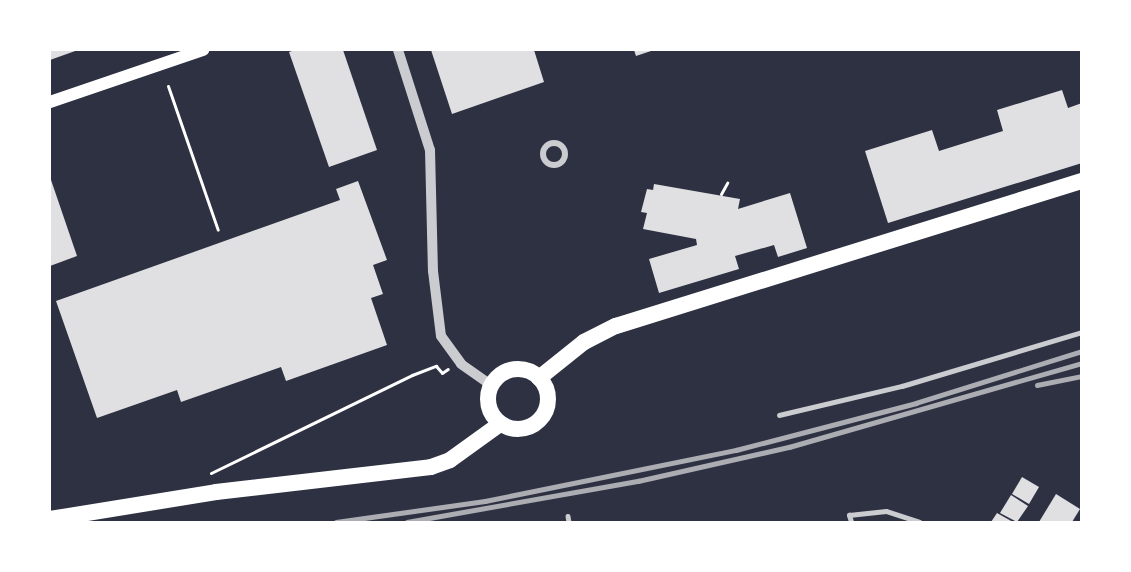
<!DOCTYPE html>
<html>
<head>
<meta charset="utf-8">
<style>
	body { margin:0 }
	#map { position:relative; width:1131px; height:572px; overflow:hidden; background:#2d3142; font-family:Mulish,sans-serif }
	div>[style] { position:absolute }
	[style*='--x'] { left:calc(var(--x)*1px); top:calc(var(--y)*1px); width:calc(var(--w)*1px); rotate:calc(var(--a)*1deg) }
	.building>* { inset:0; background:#e0e0e3 }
	.path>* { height:3px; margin:-1.5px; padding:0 1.5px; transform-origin:1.5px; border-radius:1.5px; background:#fff }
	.service>* { height:4.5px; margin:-2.25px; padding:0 2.25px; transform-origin:2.25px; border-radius:2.25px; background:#caccd0 }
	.minor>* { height:6px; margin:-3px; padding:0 3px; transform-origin:3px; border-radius:3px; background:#caccd0 }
	.minor>.ring { margin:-3px; padding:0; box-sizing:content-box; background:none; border:6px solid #caccd0; border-radius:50% }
	.tertiary>* { height:10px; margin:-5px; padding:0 5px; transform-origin:5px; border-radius:5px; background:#caccd0 }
	.secondary>* { height:12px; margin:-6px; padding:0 6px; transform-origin:6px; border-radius:6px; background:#fff }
	.trunk>* { height:16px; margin:-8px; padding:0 8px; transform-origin:8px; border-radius:8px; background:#fff }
	.trunk>.ring { margin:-8px; padding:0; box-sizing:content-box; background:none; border:16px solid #fff; border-radius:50% }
	.rail>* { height:4.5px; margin:-2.25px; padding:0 2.25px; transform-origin:2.25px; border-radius:2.25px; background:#abadb3 }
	span { translate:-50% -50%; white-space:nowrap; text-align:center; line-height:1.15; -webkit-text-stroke:4.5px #fff; paint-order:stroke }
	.frame { position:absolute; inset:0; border:51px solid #fff; pointer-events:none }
</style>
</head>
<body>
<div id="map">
	<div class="building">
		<i style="clip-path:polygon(50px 50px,78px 50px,50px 60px)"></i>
		<i style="clip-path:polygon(295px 50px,343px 50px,377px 150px,329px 167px,289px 52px)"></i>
		<i style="clip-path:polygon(431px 50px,534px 50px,544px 82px,452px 114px)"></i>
		<i style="clip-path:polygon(634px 50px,654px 50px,636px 56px)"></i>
		<i style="clip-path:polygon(1062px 90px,1068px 108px,1082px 103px,1082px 163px,888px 223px,865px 151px,932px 130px,939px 151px,1003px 131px,997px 110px)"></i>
		<i style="clip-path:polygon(50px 177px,77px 256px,50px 266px)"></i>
		<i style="clip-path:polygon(358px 181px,387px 260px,373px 265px,383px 294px,371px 298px,387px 345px,286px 381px,281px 367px,181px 402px,177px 390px,97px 418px,56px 301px,340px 200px,336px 189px)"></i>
		<i style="clip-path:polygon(654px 184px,740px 199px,738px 209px,790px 193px,807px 248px,778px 257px,774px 245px,735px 256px,739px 269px,659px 293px,649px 259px,697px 245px,696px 239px,643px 229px,647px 213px,641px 212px,647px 189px,653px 190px)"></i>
		<i style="clip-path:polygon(1022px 477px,1039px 487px,1029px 504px,1012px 494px)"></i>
		<i style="clip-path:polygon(1056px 494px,1080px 509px,1072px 522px,1039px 522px)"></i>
		<i style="clip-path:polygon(1011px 495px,1028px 506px,1017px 522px,1000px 513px)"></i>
		<i style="clip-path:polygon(997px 513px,1013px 522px,991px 522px)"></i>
	</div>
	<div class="path">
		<i style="--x:168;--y:86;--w:152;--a:70.9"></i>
		<i style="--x:721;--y:194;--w:13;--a:-61"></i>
		<i style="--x:211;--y:473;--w:224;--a:-26"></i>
		<i style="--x:412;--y:375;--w:26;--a:-21"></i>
		<i style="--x:436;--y:366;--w:9;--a:49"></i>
		<i style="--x:442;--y:373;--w:7;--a:-34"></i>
	</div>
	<div class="service">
		<i style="--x:779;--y:415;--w:126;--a:-13.3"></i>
		<i style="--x:902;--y:386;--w:188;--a:-16.7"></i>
		<i style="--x:568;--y:516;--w:6;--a:81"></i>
		<i style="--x:851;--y:522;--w:7;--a:-106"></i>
		<i style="--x:849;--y:515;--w:37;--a:-6"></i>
		<i style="--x:886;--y:511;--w:35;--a:18"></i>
	</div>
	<div class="minor">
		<i class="ring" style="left:543px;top:143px;width:16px;height:16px"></i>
	</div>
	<div class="tertiary">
		<i style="--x:398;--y:50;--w:105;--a:72.3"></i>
		<i style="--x:430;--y:150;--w:121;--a:88.6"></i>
		<i style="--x:433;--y:271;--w:65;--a:83"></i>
		<i style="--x:441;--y:336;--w:34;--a:54"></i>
		<i style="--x:461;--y:364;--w:37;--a:35"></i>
	</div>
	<div class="secondary">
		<i style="--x:50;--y:102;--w:162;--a:-18.8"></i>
	</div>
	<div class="trunk">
		<i class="ring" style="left:488px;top:369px;width:44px;height:44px"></i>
		<i style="--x:539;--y:378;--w:58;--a:-38.7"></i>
		<i style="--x:584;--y:342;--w:36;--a:-27"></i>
		<i style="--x:616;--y:326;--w:488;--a:-17.3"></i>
		<i style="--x:50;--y:519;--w:168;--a:-9.2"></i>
		<i style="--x:216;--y:492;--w:216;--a:-6.6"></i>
		<i style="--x:431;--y:467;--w:20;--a:-20"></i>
		<i style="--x:450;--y:460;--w:62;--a:-35.8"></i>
	</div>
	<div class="rail">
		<i style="--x:1037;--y:385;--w:46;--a:-11.3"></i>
		<i style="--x:336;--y:522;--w:150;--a:-8"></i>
		<i style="--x:485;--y:501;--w:256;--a:-11.5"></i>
		<i style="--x:736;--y:450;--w:186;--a:-14.6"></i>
		<i style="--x:916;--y:403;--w:174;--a:-17.4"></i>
		<i style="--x:407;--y:522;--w:235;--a:-10.1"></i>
		<i style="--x:638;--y:481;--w:155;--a:-12.7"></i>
		<i style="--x:789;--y:447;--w:305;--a:-16"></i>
	</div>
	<div class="frame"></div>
</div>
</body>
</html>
